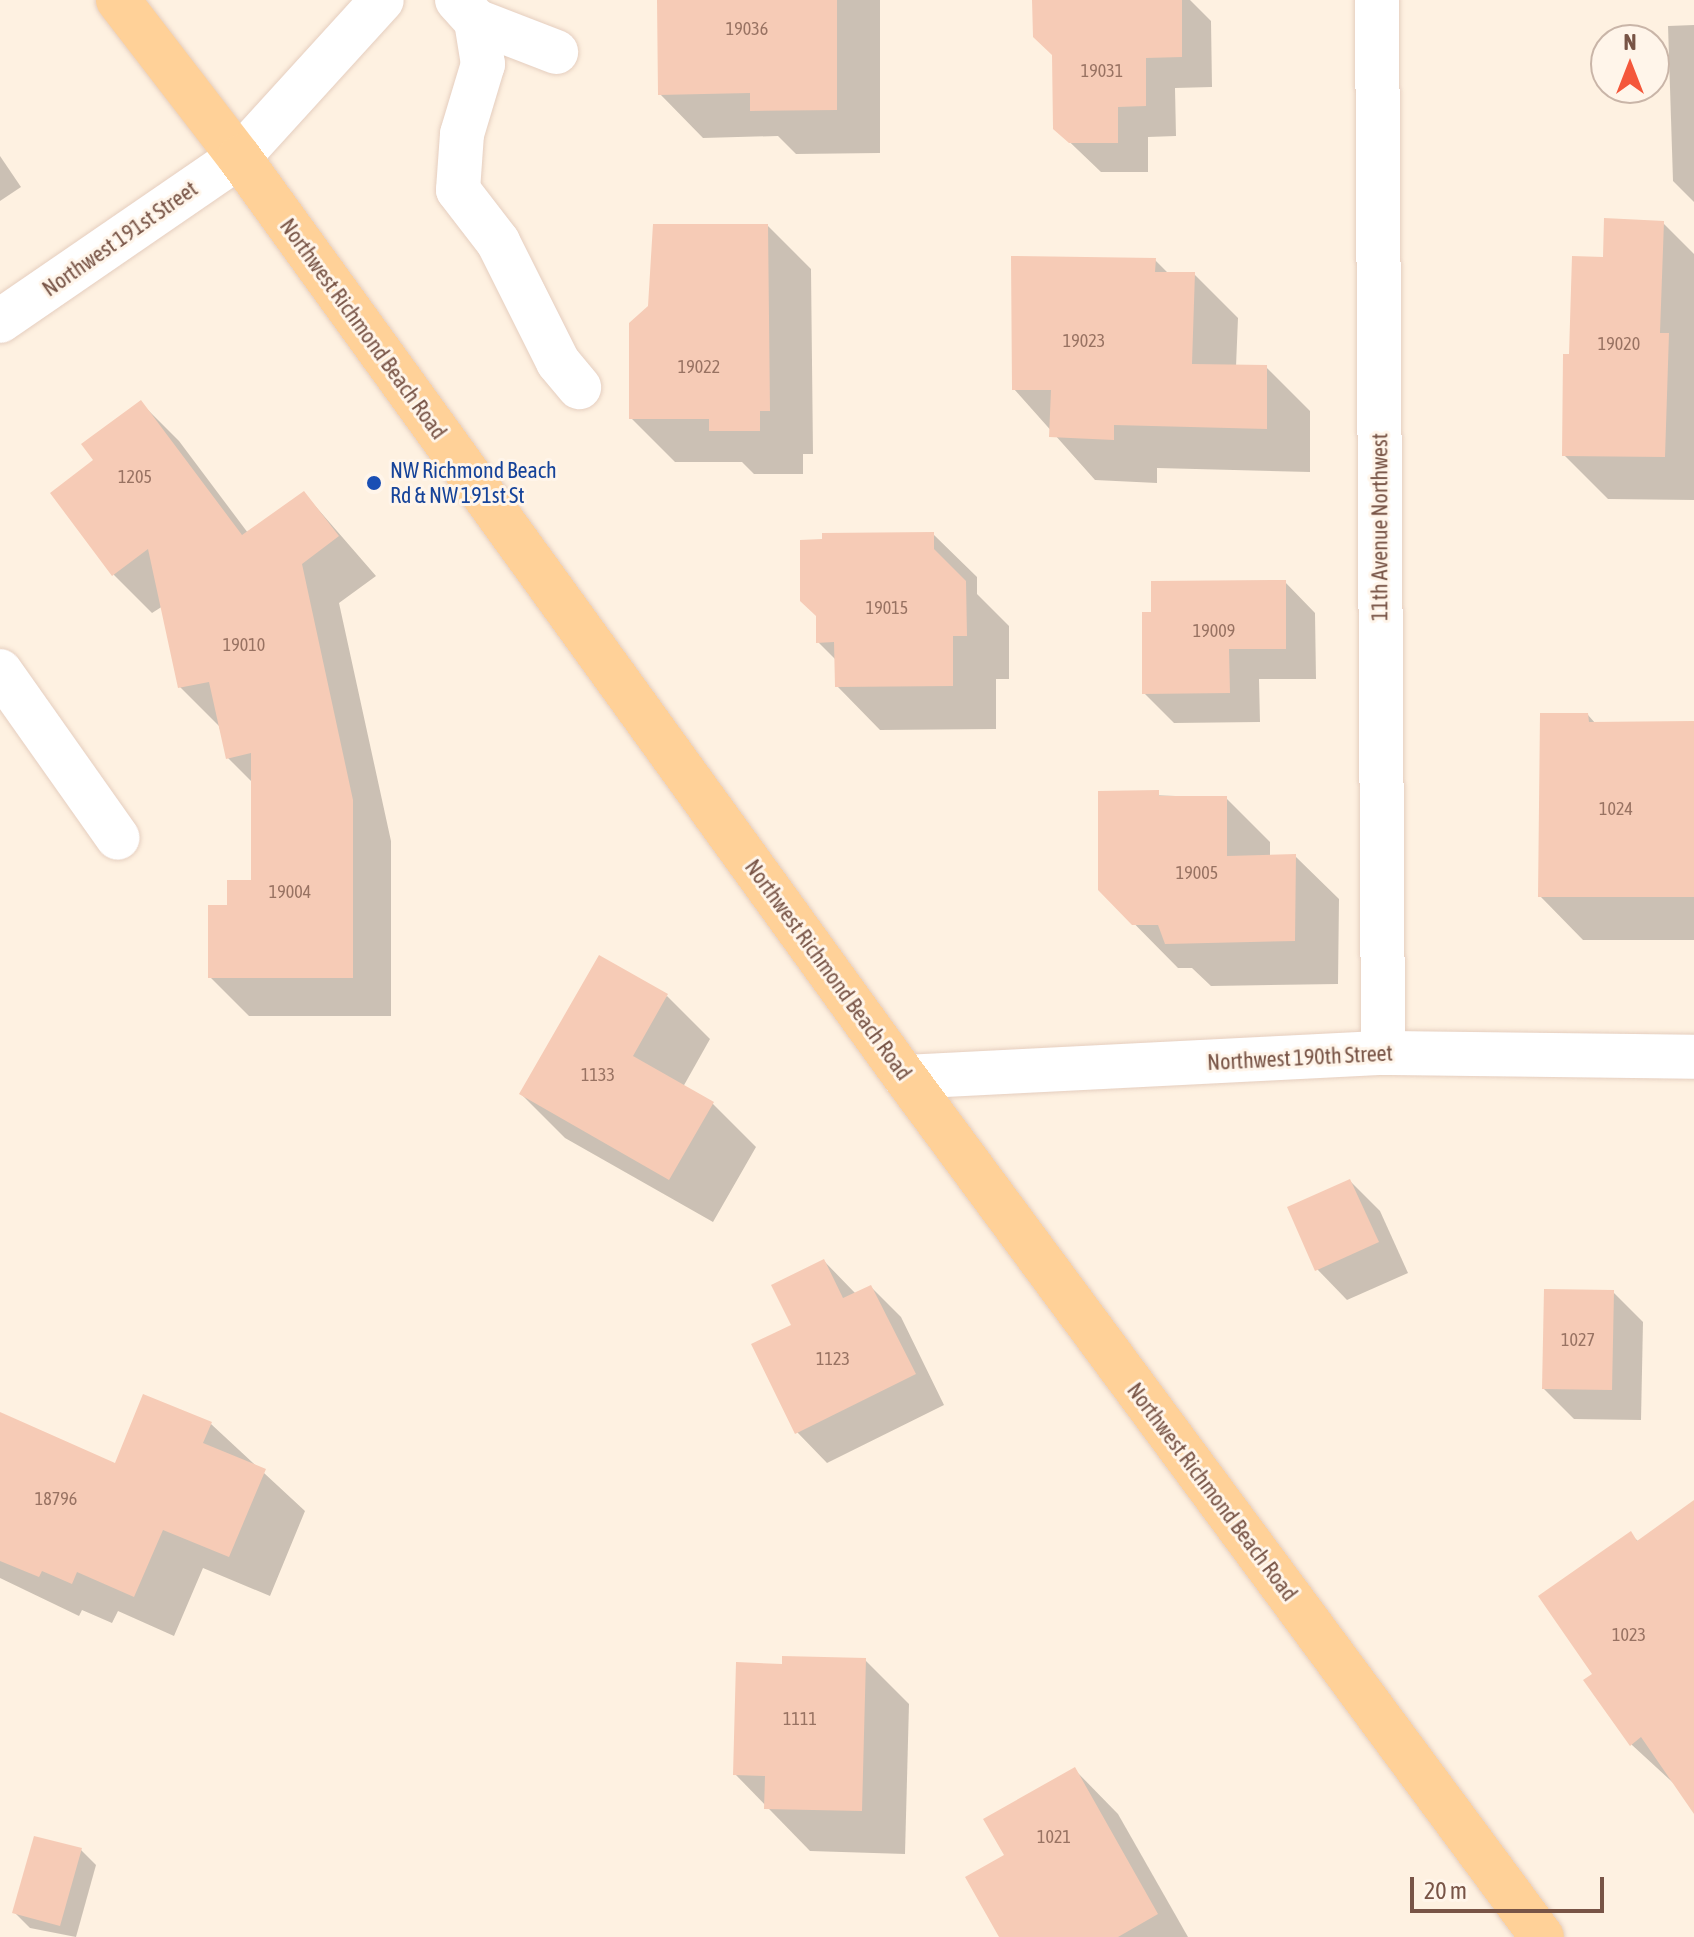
<!DOCTYPE html>
<html>
<head>
<meta charset="utf-8">
<style>
	body { margin:0 }
	#map { position:relative; width:1694px; height:1937px; overflow:hidden; background:#fef1e1; font-family:"Asap Condensed",sans-serif }
	div>[style] { position:absolute }
	[style*='--x'] { left:calc(var(--x)*1px); top:calc(var(--y)*1px); width:calc(var(--w)*1px); rotate:calc(var(--a)*1deg) }
	.shadow>* { inset:0; background:#0003 }
	.building>* { inset:0; background:#f6cbb6 }
	.roads { filter:drop-shadow(0 0 2px #e5cebf) drop-shadow(0 0 2px #e5cebf) }
	.minor>* { height:44px; margin:-22px; padding:0 22px; transform-origin:22px; border-radius:22px; background:#fff }
	.major>* { height:44px; margin:-22px; padding:0 22px; transform-origin:22px; border-radius:22px; background:#ffd198 }
	.dots>* { width:22px; height:22px; translate:-50% -50%; box-sizing:border-box; border:4px solid #fff5ea; border-radius:50% }
	span { translate:-50% -50%; white-space:nowrap; text-align:center; line-height:1.15; -webkit-text-stroke:6px #fff5ea; paint-order:stroke }
	.number-label { font-size:18px; color:#987262 }
	.number-label span { -webkit-text-stroke-width:0 }
	.street-label { font-size:22px; color:#785446 }
	.transit-label { font-size:22px; color:#164399 }
	.left { translate:0 -50%; text-align:left }
	.north { position:absolute; left:1590px; top:24px; width:80px; height:80px; box-sizing:border-box; background:#fff5ea; border:2px solid #c9b5a8; border-radius:50%; rotate:0deg; font-size:22px; font-weight:700; line-height:32px; text-align:center; color:#785446 }
	.north::after { content:''; display:block; margin:auto; width:28px; height:36px; background:#f4573b; clip-path:polygon(50% 0,100% 100%,50% 72%,0 100%) }
	.scale { position:absolute; left:1410px; top:1877px; width:194px; height:36px; box-sizing:border-box; border:4px solid #785446; border-top:0; padding-left:10px; font-size:24px; line-height:28px; white-space:nowrap; color:#785446; -webkit-text-stroke:6px #fff5ea; paint-order:stroke }
</style>
</head>
<body>
<div id="map">
	<div class="shadow">
		<i style="clip-path:polygon(659px 0,880px 0,880px 153px,796px 154px,778px 136px,703px 138px,660px 94px)"></i>
		<i style="clip-path:polygon(1034px 0,1190px 0,1211px 21px,1212px 87px,1175px 88px,1176px 136px,1148px 137px,1148px 172px,1101px 172px,1055px 128px,1054px 55px)"></i>
		<i style="clip-path:polygon(1694px 25px,1694px 202px,1673px 181px,1668px 26px)"></i>
		<i style="clip-path:polygon(0 156px,21px 187px,0 201px)"></i>
		<i style="clip-path:polygon(1663px 223px,1694px 254px,1694px 500px,1608px 499px,1564px 455px,1605px 259px)"></i>
		<i style="clip-path:polygon(768px 226px,811px 269px,813px 454px,803px 454px,803px 474px,754px 474px,742px 462px,675px 462px,631px 418px,650px 307px)"></i>
		<i style="clip-path:polygon(1155px 260px,1169px 274px,1194px 274px,1238px 318px,1236px 367px,1266px 367px,1310px 411px,1310px 472px,1157px 468px,1157px 483px,1095px 480px,1014px 389px)"></i>
		<i style="clip-path:polygon(140px 402px,179px 441px,248px 533px,304px 493px,376px 576px,339px 603px,391px 841px,391px 1016px,249px 1016px,210px 977px,229px 907px,253px 882px,253px 783px,228px 758px,219px 726px,180px 687px,163px 606px,152px 613px,114px 575px,96px 461px)"></i>
		<i style="clip-path:polygon(933px 534px,977px 577px,977px 594px,1009px 626px,1009px 679px,996px 679px,996px 729px,880px 730px,837px 686px,836px 660px,818px 642px)"></i>
		<i style="clip-path:polygon(1285px 582px,1315px 613px,1316px 679px,1259px 679px,1260px 722px,1174px 723px,1144px 693px)"></i>
		<i style="clip-path:polygon(1588px 715px,1596px 724px,1694px 723px,1694px 940px,1583px 940px,1540px 896px)"></i>
		<i style="clip-path:polygon(1100px 793px,1226px 798px,1270px 842px,1270px 856px,1295px 856px,1339px 899px,1338px 984px,1211px 986px,1192px 968px,1178px 968px,1100px 889px)"></i>
		<i style="clip-path:polygon(667px 996px,710px 1039px,683px 1087px,713px 1104px,756px 1147px,713px 1222px,565px 1138px,521px 1094px)"></i>
		<i style="clip-path:polygon(1350px 1181px,1380px 1211px,1408px 1273px,1347px 1300px,1317px 1269px)"></i>
		<i style="clip-path:polygon(824px 1261px,856px 1294px,871px 1287px,901px 1317px,944px 1405px,827px 1463px,797px 1432px,794px 1325px)"></i>
		<i style="clip-path:polygon(1613px 1292px,1643px 1322px,1641px 1420px,1574px 1419px,1544px 1389px)"></i>
		<i style="clip-path:polygon(0 1415px,116px 1465px,211px 1424px,305px 1511px,270px 1596px,203px 1568px,174px 1636px,118px 1611px,112px 1623px,82px 1610px,79px 1616px,0 1578px)"></i>
		<i style="clip-path:polygon(1694px 1525px,1694px 1802px,1632px 1745px,1595px 1674px,1630px 1534px,1639px 1542px)"></i>
		<i style="clip-path:polygon(865px 1660px,909px 1704px,905px 1854px,810px 1851px,735px 1774px,783px 1666px)"></i>
		<i style="clip-path:polygon(1075px 1770px,1118px 1814px,1188px 1937px,1002px 1937px,1006px 1856px)"></i>
		<i style="clip-path:polygon(81px 1850px,96px 1865px,76px 1937px,30px 1928px,15px 1913px)"></i>
	</div>
	<div class="building">
		<i style="clip-path:polygon(657px 0,837px 0,837px 110px,750px 111px,750px 93px,658px 95px)"></i>
		<i style="clip-path:polygon(1032px 0,1182px 0,1182px 57px,1146px 58px,1146px 106px,1118px 107px,1118px 143px,1069px 143px,1053px 129px,1052px 55px,1033px 37px)"></i>
		<i style="clip-path:polygon(1604px 218px,1664px 221px,1660px 333px,1669px 333px,1665px 457px,1562px 456px,1563px 354px,1569px 354px,1572px 256px,1603px 257px)"></i>
		<i style="clip-path:polygon(653px 224px,768px 224px,770px 411px,760px 411px,760px 431px,709px 431px,709px 419px,629px 419px,629px 323px,648px 306px)"></i>
		<i style="clip-path:polygon(1011px 256px,1156px 258px,1155px 272px,1195px 272px,1192px 364px,1267px 365px,1267px 429px,1114px 425px,1114px 440px,1049px 437px,1051px 390px,1012px 390px)"></i>
		<i style="clip-path:polygon(141px 400px,242px 535px,304px 491px,339px 536px,302px 564px,353px 800px,353px 978px,208px 978px,208px 905px,227px 905px,227px 880px,251px 880px,251px 753px,226px 759px,209px 682px,178px 688px,148px 549px,112px 576px,50px 493px,93px 460px,81px 444px)"></i>
		<i style="clip-path:polygon(934px 532px,934px 549px,966px 581px,967px 636px,953px 636px,953px 686px,835px 687px,834px 642px,816px 643px,816px 616px,800px 601px,800px 540px,822px 539px,822px 533px)"></i>
		<i style="clip-path:polygon(1286px 580px,1286px 649px,1229px 649px,1230px 693px,1142px 694px,1142px 612px,1151px 612px,1151px 581px)"></i>
		<i style="clip-path:polygon(1540px 713px,1588px 713px,1589px 722px,1694px 721px,1694px 897px,1538px 897px)"></i>
		<i style="clip-path:polygon(1159px 790px,1159px 796px,1227px 796px,1227px 856px,1296px 854px,1295px 941px,1165px 944px,1158px 925px,1132px 925px,1098px 890px,1098px 791px)"></i>
		<i style="clip-path:polygon(599px 955px,668px 994px,633px 1056px,714px 1102px,669px 1180px,519px 1094px)"></i>
		<i style="clip-path:polygon(1350px 1179px,1379px 1242px,1315px 1271px,1287px 1207px)"></i>
		<i style="clip-path:polygon(824px 1259px,843px 1298px,871px 1285px,916px 1374px,795px 1434px,751px 1344px,791px 1325px,771px 1285px)"></i>
		<i style="clip-path:polygon(1544px 1289px,1614px 1290px,1612px 1390px,1542px 1389px)"></i>
		<i style="clip-path:polygon(143px 1394px,212px 1422px,203px 1443px,266px 1469px,229px 1557px,163px 1530px,134px 1597px,77px 1572px,72px 1584px,42px 1571px,39px 1577px,0 1561px,0 1412px,115px 1463px)"></i>
		<i style="clip-path:polygon(1694px 1500px,1694px 1814px,1641px 1737px,1630px 1746px,1583px 1680px,1592px 1674px,1538px 1596px,1631px 1531px,1637px 1541px)"></i>
		<i style="clip-path:polygon(782px 1656px,866px 1658px,862px 1811px,764px 1809px,765px 1776px,733px 1775px,736px 1662px,782px 1664px)"></i>
		<i style="clip-path:polygon(1075px 1767px,1158px 1914px,1118px 1937px,999px 1937px,965px 1877px,1004px 1855px,983px 1819px)"></i>
		<i style="clip-path:polygon(34px 1836px,82px 1848px,60px 1926px,12px 1913px)"></i>
	</div>
	<div class="roads">
		<div class="minor">
			<i style="--x:457;--y:0;--w:28;--a:48"></i>
			<i style="--x:476;--y:21;--w:44;--a:80.8"></i>
			<i style="--x:483;--y:64;--w:73;--a:106.7"></i>
			<i style="--x:462;--y:134;--w:56;--a:94.1"></i>
			<i style="--x:458;--y:190;--w:66;--a:52.4"></i>
			<i style="--x:498;--y:242;--w:134;--a:63.4"></i>
			<i style="--x:558;--y:362;--w:33;--a:50"></i>
			<i style="--x:1377;--y:0;--w:1053;--a:89.67"></i>
			<i style="--x:476;--y:21;--w:86;--a:21.2"></i>
			<i style="--x:0;--y:321;--w:290;--a:-34.5"></i>
			<i style="--x:239;--y:157;--w:212;--a:-47.7"></i>
			<i style="--x:0;--y:671;--w:204;--a:54.8"></i>
			<i style="--x:905;--y:1077;--w:479;--a:-2.9"></i>
			<i style="--x:1383;--y:1053;--w:311;--a:0.7"></i>
		</div>
		<div class="major">
			<i style="--x:118;--y:0;--w:198;--a:52.4"></i>
			<i style="--x:239;--y:157;--w:1136;--a:54.1"></i>
			<i style="--x:905;--y:1077;--w:1070;--a:53.47"></i>
		</div>
	</div>
	<div class="dots">
		<i style="left:374px;top:483px;background:#1a4fb4"></i>
	</div>
	<div class="number-label">
		<span style="left:747px;top:29px">19036</span>
		<span style="left:1102px;top:71px">19031</span>
		<span style="left:1084px;top:341px">19023</span>
		<span style="left:1619px;top:344px">19020</span>
		<span style="left:699px;top:367px">19022</span>
		<span style="left:135px;top:477px">1205</span>
		<span style="left:887px;top:608px">19015</span>
		<span style="left:1214px;top:631px">19009</span>
		<span style="left:244px;top:645px">19010</span>
		<span style="left:1616px;top:809px">1024</span>
		<span style="left:1197px;top:873px">19005</span>
		<span style="left:290px;top:892px">19004</span>
		<span style="left:598px;top:1075px">1133</span>
		<span style="left:1578px;top:1340px">1027</span>
		<span style="left:833px;top:1359px">1123</span>
		<span style="left:56px;top:1499px">18796</span>
		<span style="left:1629px;top:1635px">1023</span>
		<span style="left:800px;top:1719px">1111</span>
		<span style="left:1054px;top:1837px">1021</span>
	</div>
	<div class="street-label">
		<span style="left:120px;top:239px;rotate:-35deg">Northwest 191st Street</span>
		<span style="left:363px;top:329px;rotate:54deg">Northwest Richmond Beach Road</span>
		<span style="left:1380px;top:527px;rotate:-90deg">11th Avenue Northwest</span>
		<span style="left:828px;top:970px;rotate:54deg">Northwest Richmond Beach Road</span>
		<span style="left:1300px;top:1058px;rotate:-3deg">Northwest 190th Street</span>
		<span style="left:1212px;top:1492px;rotate:53deg">Northwest Richmond Beach Road</span>
	</div>
	<div class="transit-label">
		<span class="left" style="left:390px;top:483px">NW Richmond Beach<br>Rd &amp; NW 191st St</span>
	</div>
	<div class="north">N</div>
	<div class="scale">20 m</div>
</div>
</body>
</html>
